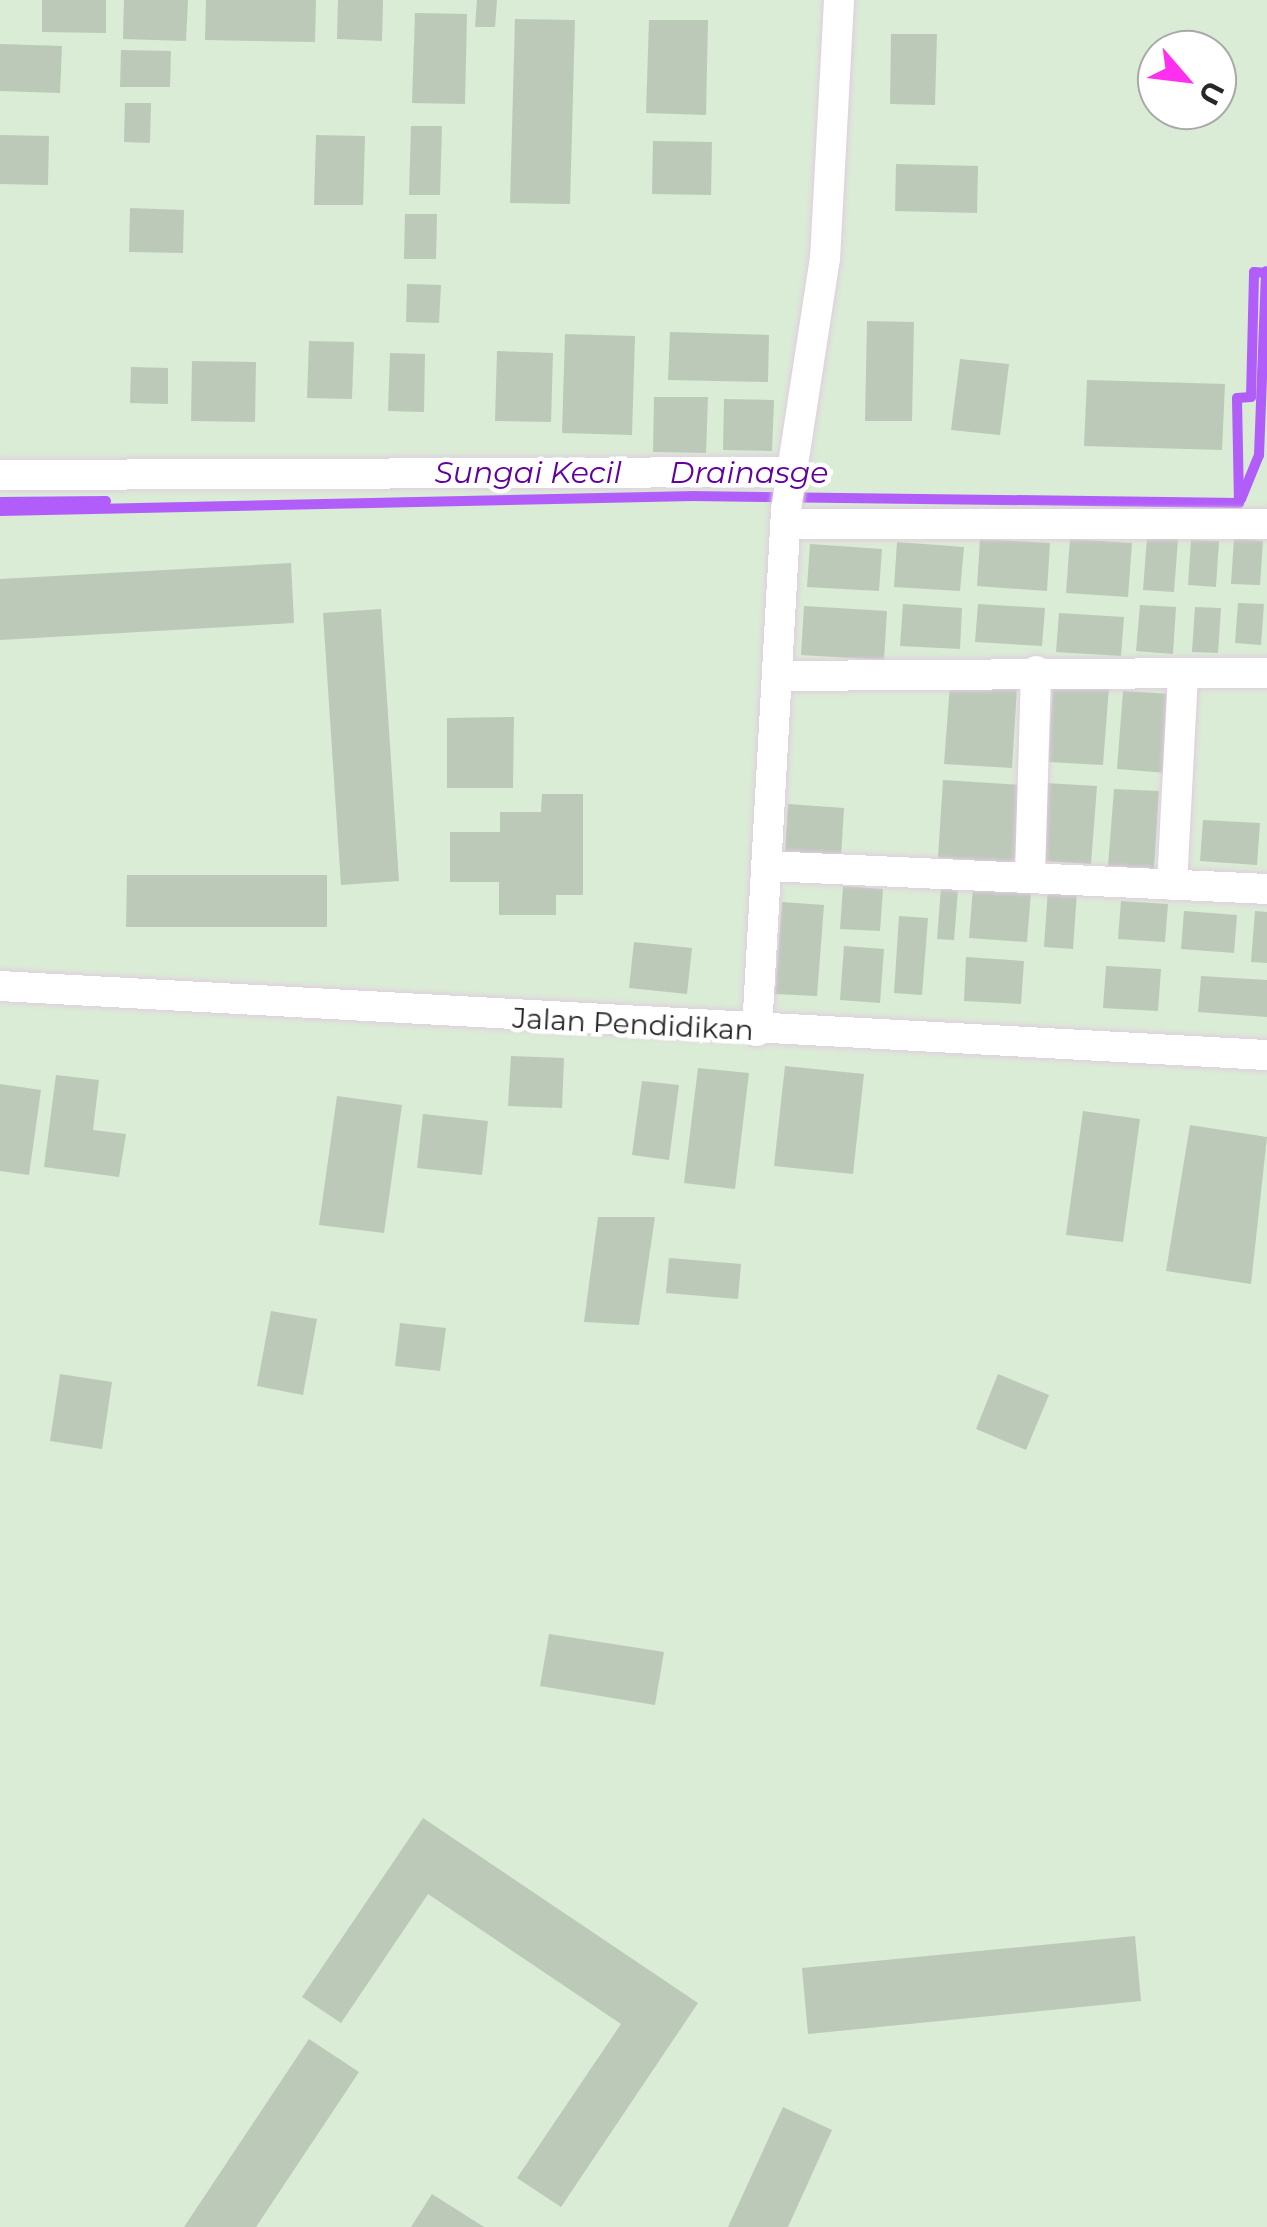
<!DOCTYPE html>
<html>
<head>
<meta charset="utf-8">
<style>
	body { margin:0 }
	#map { position:relative; width:1267px; height:2227px; overflow:hidden; background:#daebd6; font-family:Montserrat,sans-serif }
	div>[style] { position:absolute }
	[style*='--x'] { left:calc(var(--x)*1px); top:calc(var(--y)*1px); width:calc(var(--w)*1px); rotate:calc(var(--a)*1deg) }
	.stream>* { height:10px; margin:-5px; padding:0 5px; transform-origin:5px; border-radius:5px; background:#b05df9 }
	.building>* { inset:0; background:#bcc9b9 }
	.roads { filter:drop-shadow(0 0 2px #e2cbe0) drop-shadow(0 0 2px #e2cbe0) }
	.minor>* { height:30px; margin:-15px; padding:0 15px; transform-origin:15px; border-radius:15px; background:#fff }
	span { translate:-50% -50%; white-space:nowrap; text-align:center; line-height:1.15; -webkit-text-stroke:9px #fff; paint-order:stroke }
	.street-label { font-size:28px; color:#272727 }
	.water-label { font-size:30px; color:#6201a0; font-style:italic }
	.north { position:absolute; left:1137px; top:30px; width:100px; height:100px; box-sizing:border-box; background:#fff; border:2px solid #a9a9a9; border-radius:50%; rotate:118deg; font-size:28px; font-weight:700; line-height:40px; text-align:center; color:#272727 }
	.north::after { content:''; display:block; margin:auto; width:35px; height:45px; background:#ff2fef; clip-path:polygon(50% 0,100% 100%,50% 72%,0 100%) }
</style>
</head>
<body>
<div id="map">
	<div class="stream">
		<i style="--x:1241;--y:499;--w:48;--a:-67.8"></i>
		<i style="--x:1259;--y:455;--w:184;--a:-87.8"></i>
		<i style="--x:0;--y:502;--w:106;--a:-0.5"></i>
		<i style="--x:0;--y:511;--w:693;--a:-1.24"></i>
		<i style="--x:693;--y:496;--w:546;--a:0.73"></i>
		<i style="--x:1239;--y:503;--w:105;--a:-91.1"></i>
		<i style="--x:1237;--y:398;--w:14;--a:-4"></i>
		<i style="--x:1251;--y:397;--w:125;--a:-88.6"></i>
		<i style="--x:1254;--y:272;--w:13;--a:4"></i>
	</div>
	<div class="building">
		<i style="clip-path:polygon(42px 0,106px 0,106px 33px,42px 32px)"></i>
		<i style="clip-path:polygon(124px 0,188px 0,186px 41px,123px 39px)"></i>
		<i style="clip-path:polygon(206px 0,316px 0,315px 42px,205px 40px)"></i>
		<i style="clip-path:polygon(338px 0,383px 0,382px 41px,337px 39px)"></i>
		<i style="clip-path:polygon(477px 0,497px 0,495px 27px,475px 27px)"></i>
		<i style="clip-path:polygon(415px 13px,467px 14px,465px 104px,412px 103px)"></i>
		<i style="clip-path:polygon(515px 19px,575px 20px,570px 204px,510px 203px)"></i>
		<i style="clip-path:polygon(649px 20px,708px 20px,706px 115px,646px 113px)"></i>
		<i style="clip-path:polygon(891px 34px,937px 34px,935px 105px,890px 104px)"></i>
		<i style="clip-path:polygon(0 44px,62px 46px,60px 93px,0 91px)"></i>
		<i style="clip-path:polygon(121px 50px,171px 51px,170px 87px,120px 87px)"></i>
		<i style="clip-path:polygon(125px 103px,151px 103px,150px 143px,124px 142px)"></i>
		<i style="clip-path:polygon(411px 126px,442px 126px,440px 195px,409px 195px)"></i>
		<i style="clip-path:polygon(0 135px,49px 136px,48px 185px,0 184px)"></i>
		<i style="clip-path:polygon(316px 135px,365px 136px,363px 205px,314px 205px)"></i>
		<i style="clip-path:polygon(653px 141px,712px 142px,711px 195px,652px 194px)"></i>
		<i style="clip-path:polygon(896px 164px,978px 166px,977px 213px,895px 211px)"></i>
		<i style="clip-path:polygon(130px 208px,184px 210px,183px 253px,129px 252px)"></i>
		<i style="clip-path:polygon(405px 214px,437px 214px,436px 259px,404px 259px)"></i>
		<i style="clip-path:polygon(407px 284px,441px 285px,439px 323px,406px 322px)"></i>
		<i style="clip-path:polygon(867px 321px,914px 322px,912px 421px,865px 421px)"></i>
		<i style="clip-path:polygon(670px 332px,769px 335px,768px 382px,668px 380px)"></i>
		<i style="clip-path:polygon(565px 334px,635px 336px,632px 435px,562px 433px)"></i>
		<i style="clip-path:polygon(309px 341px,354px 342px,352px 399px,307px 398px)"></i>
		<i style="clip-path:polygon(497px 351px,553px 353px,551px 422px,495px 421px)"></i>
		<i style="clip-path:polygon(390px 353px,425px 354px,424px 412px,388px 411px)"></i>
		<i style="clip-path:polygon(960px 359px,1009px 364px,1000px 435px,951px 430px)"></i>
		<i style="clip-path:polygon(192px 361px,256px 362px,255px 422px,191px 421px)"></i>
		<i style="clip-path:polygon(131px 367px,168px 368px,168px 404px,130px 403px)"></i>
		<i style="clip-path:polygon(1087px 380px,1225px 384px,1222px 450px,1084px 446px)"></i>
		<i style="clip-path:polygon(654px 397px,708px 397px,706px 453px,653px 452px)"></i>
		<i style="clip-path:polygon(724px 399px,774px 400px,772px 451px,723px 450px)"></i>
		<i style="clip-path:polygon(1147px 537px,1178px 539px,1174px 592px,1143px 590px)"></i>
		<i style="clip-path:polygon(1234px 538px,1263px 541px,1260px 585px,1231px 584px)"></i>
		<i style="clip-path:polygon(980px 539px,1050px 543px,1047px 591px,977px 586px)"></i>
		<i style="clip-path:polygon(1070px 539px,1132px 543px,1128px 597px,1066px 593px)"></i>
		<i style="clip-path:polygon(1191px 540px,1219px 541px,1216px 587px,1188px 585px)"></i>
		<i style="clip-path:polygon(897px 542px,964px 547px,960px 591px,894px 587px)"></i>
		<i style="clip-path:polygon(810px 544px,882px 549px,879px 591px,807px 587px)"></i>
		<i style="clip-path:polygon(291px 563px,294px 623px,0 640px,0 579px)"></i>
		<i style="clip-path:polygon(1238px 603px,1264px 604px,1261px 645px,1235px 643px)"></i>
		<i style="clip-path:polygon(903px 604px,962px 608px,960px 649px,900px 646px)"></i>
		<i style="clip-path:polygon(978px 604px,1045px 608px,1042px 646px,975px 642px)"></i>
		<i style="clip-path:polygon(1140px 605px,1176px 607px,1173px 654px,1136px 651px)"></i>
		<i style="clip-path:polygon(804px 606px,887px 611px,884px 660px,801px 655px)"></i>
		<i style="clip-path:polygon(1195px 607px,1221px 608px,1218px 653px,1192px 652px)"></i>
		<i style="clip-path:polygon(381px 609px,399px 881px,341px 885px,323px 613px)"></i>
		<i style="clip-path:polygon(1059px 613px,1124px 617px,1121px 656px,1056px 652px)"></i>
		<i style="clip-path:polygon(950px 684px,1017px 688px,1012px 768px,944px 764px)"></i>
		<i style="clip-path:polygon(1053px 684px,1109px 687px,1103px 765px,1048px 762px)"></i>
		<i style="clip-path:polygon(1123px 691px,1172px 694px,1167px 773px,1117px 769px)"></i>
		<i style="clip-path:polygon(514px 717px,513px 788px,447px 788px,447px 718px)"></i>
		<i style="clip-path:polygon(943px 780px,1021px 785px,1015px 863px,938px 858px)"></i>
		<i style="clip-path:polygon(1045px 783px,1097px 786px,1091px 864px,1040px 861px)"></i>
		<i style="clip-path:polygon(1114px 789px,1159px 791px,1154px 869px,1108px 866px)"></i>
		<i style="clip-path:polygon(542px 794px,583px 794px,583px 895px,556px 895px,556px 915px,499px 915px,499px 882px,450px 882px,450px 832px,500px 832px,500px 812px,541px 812px)"></i>
		<i style="clip-path:polygon(788px 804px,844px 808px,841px 857px,785px 853px)"></i>
		<i style="clip-path:polygon(1203px 820px,1260px 823px,1257px 865px,1200px 861px)"></i>
		<i style="clip-path:polygon(127px 875px,327px 875px,327px 927px,126px 927px)"></i>
		<i style="clip-path:polygon(843px 886px,883px 889px,880px 931px,840px 929px)"></i>
		<i style="clip-path:polygon(941px 888px,958px 889px,954px 940px,937px 939px)"></i>
		<i style="clip-path:polygon(973px 888px,1031px 892px,1027px 942px,969px 938px)"></i>
		<i style="clip-path:polygon(1048px 889px,1077px 891px,1073px 949px,1044px 947px)"></i>
		<i style="clip-path:polygon(1121px 901px,1168px 904px,1165px 942px,1118px 939px)"></i>
		<i style="clip-path:polygon(782px 902px,824px 905px,817px 996px,775px 994px)"></i>
		<i style="clip-path:polygon(1184px 911px,1237px 915px,1234px 953px,1181px 949px)"></i>
		<i style="clip-path:polygon(1255px 911px,1267px 912px,1267px 963px,1251px 962px)"></i>
		<i style="clip-path:polygon(899px 916px,928px 918px,922px 995px,894px 993px)"></i>
		<i style="clip-path:polygon(634px 942px,692px 948px,687px 994px,629px 988px)"></i>
		<i style="clip-path:polygon(844px 946px,884px 949px,880px 1003px,840px 1000px)"></i>
		<i style="clip-path:polygon(966px 957px,1024px 961px,1021px 1004px,964px 1001px)"></i>
		<i style="clip-path:polygon(1106px 966px,1161px 969px,1158px 1011px,1103px 1008px)"></i>
		<i style="clip-path:polygon(1201px 976px,1267px 980px,1267px 1017px,1198px 1012px)"></i>
		<i style="clip-path:polygon(511px 1056px,564px 1058px,562px 1108px,508px 1106px)"></i>
		<i style="clip-path:polygon(785px 1066px,864px 1074px,853px 1174px,774px 1166px)"></i>
		<i style="clip-path:polygon(698px 1068px,749px 1073px,735px 1189px,684px 1183px)"></i>
		<i style="clip-path:polygon(56px 1075px,99px 1080px,93px 1130px,126px 1134px,119px 1177px,44px 1167px)"></i>
		<i style="clip-path:polygon(642px 1081px,679px 1085px,669px 1160px,632px 1155px)"></i>
		<i style="clip-path:polygon(0 1084px,41px 1090px,29px 1175px,0 1171px)"></i>
		<i style="clip-path:polygon(337px 1096px,402px 1105px,384px 1233px,319px 1225px)"></i>
		<i style="clip-path:polygon(1083px 1111px,1140px 1119px,1123px 1242px,1066px 1235px)"></i>
		<i style="clip-path:polygon(423px 1114px,488px 1121px,482px 1175px,417px 1168px)"></i>
		<i style="clip-path:polygon(1190px 1125px,1267px 1137px,1251px 1284px,1166px 1271px)"></i>
		<i style="clip-path:polygon(598px 1217px,655px 1217px,639px 1325px,584px 1322px)"></i>
		<i style="clip-path:polygon(669px 1258px,741px 1264px,738px 1299px,666px 1293px)"></i>
		<i style="clip-path:polygon(271px 1311px,317px 1319px,303px 1395px,257px 1386px)"></i>
		<i style="clip-path:polygon(400px 1323px,446px 1328px,440px 1371px,395px 1366px)"></i>
		<i style="clip-path:polygon(60px 1374px,112px 1382px,102px 1449px,50px 1441px)"></i>
		<i style="clip-path:polygon(998px 1374px,1049px 1395px,1026px 1450px,976px 1429px)"></i>
		<i style="clip-path:polygon(549px 1634px,664px 1652px,655px 1705px,540px 1686px)"></i>
		<i style="clip-path:polygon(423px 1818px,698px 2003px,561px 2207px,517px 2178px,621px 2024px,428px 1894px,341px 2023px,302px 1997px)"></i>
		<i style="clip-path:polygon(1135px 1936px,1141px 2001px,808px 2034px,802px 1968px)"></i>
		<i style="clip-path:polygon(309px 2039px,359px 2072px,256px 2227px,184px 2227px)"></i>
		<i style="clip-path:polygon(783px 2107px,832px 2130px,788px 2227px,728px 2227px)"></i>
		<i style="clip-path:polygon(432px 2194px,484px 2227px,411px 2227px)"></i>
	</div>
	<div class="roads">
		<div class="minor">
			<i style="--x:0;--y:475;--w:790;--a:-0.22"></i>
			<i style="--x:785;--y:524;--w:482;--a:0"></i>
			<i style="--x:778;--y:676;--w:489;--a:-0.4"></i>
			<i style="--x:767;--y:866;--w:501;--a:2.63"></i>
			<i style="--x:1030;--y:875;--w:204;--a:-88.3"></i>
			<i style="--x:1172;--y:885;--w:211;--a:-87"></i>
			<i style="--x:0;--y:986;--w:1269;--a:3.12"></i>
			<i style="--x:757;--y:1031;--w:522;--a:-86.81"></i>
			<i style="--x:786;--y:510;--w:254;--a:-81.2"></i>
			<i style="--x:825;--y:259;--w:259;--a:-86.9"></i>
		</div>
	</div>
	<div class="street-label">
		<span style="left:633px;top:1024px;rotate:3deg">Jalan Pendidikan</span>
	</div>
	<div class="water-label">
		<span style="left:528px;top:473px">Sungai Kecil</span>
		<span style="left:749px;top:473px">Drainasge</span>
	</div>
	<div class="north">U</div>
</div>
</body>
</html>
